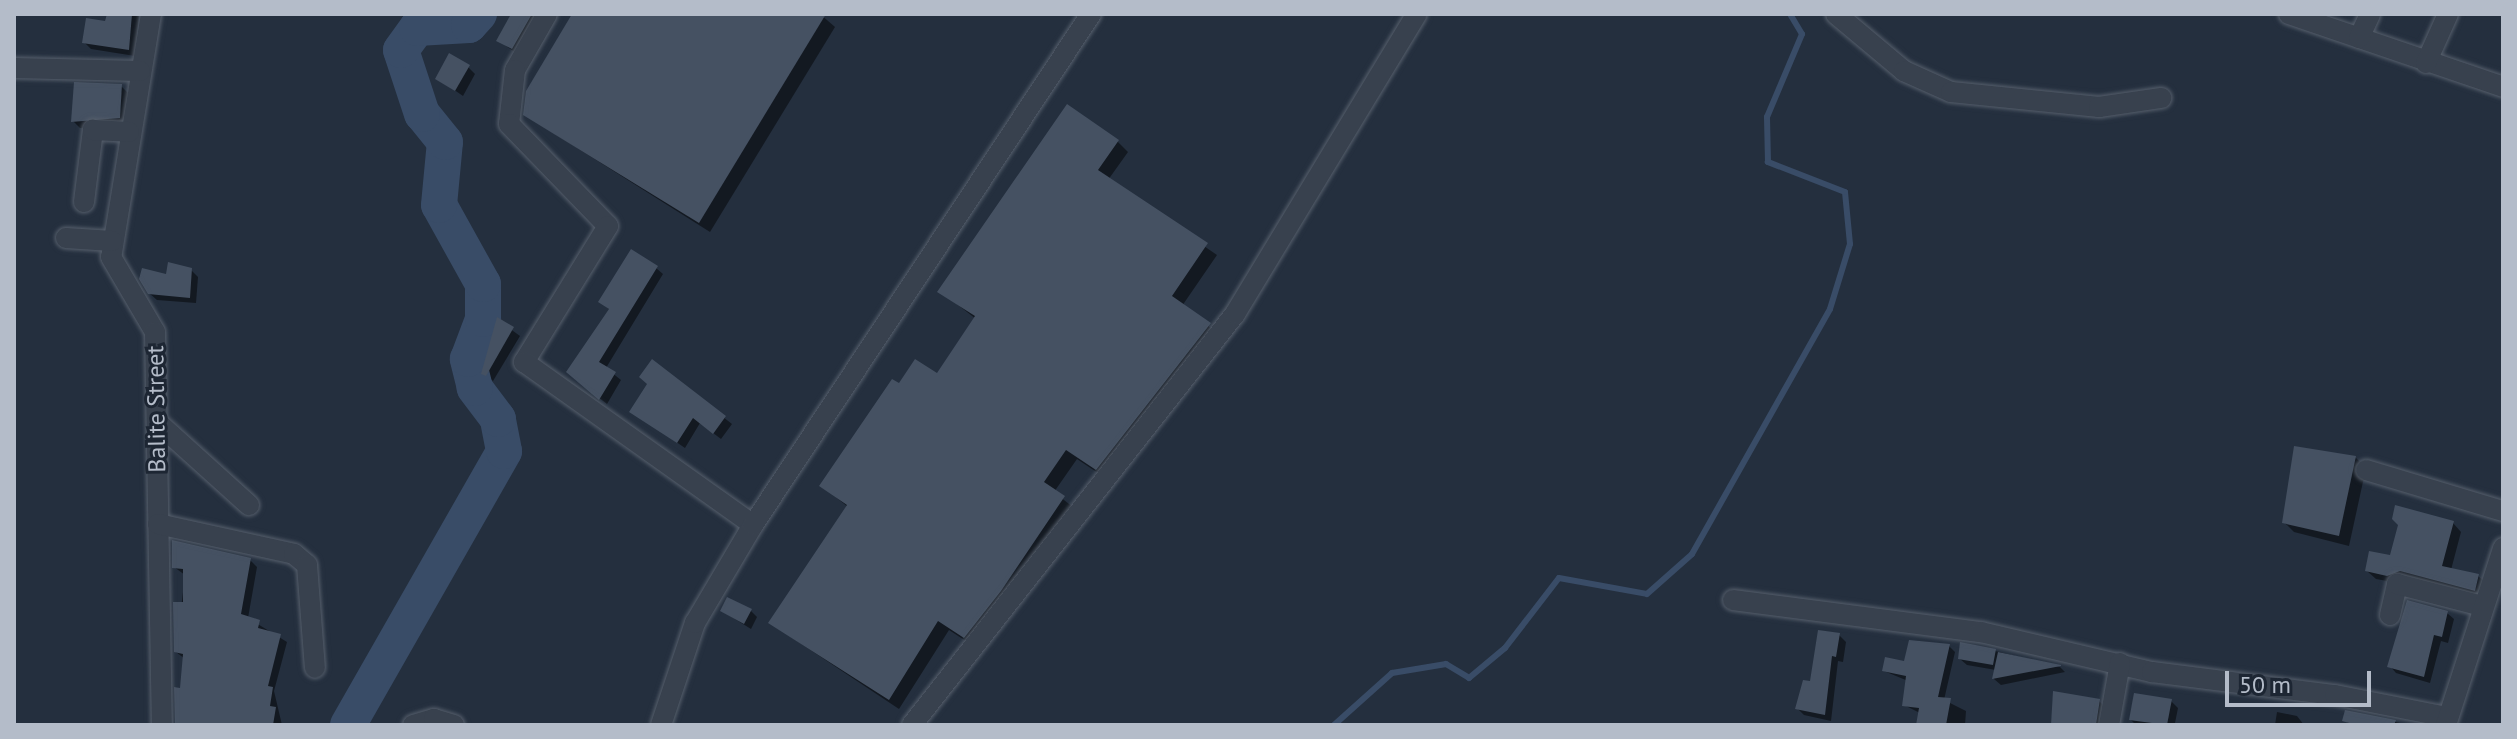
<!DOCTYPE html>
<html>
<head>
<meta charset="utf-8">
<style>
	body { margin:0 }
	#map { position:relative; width:2517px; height:739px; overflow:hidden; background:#242f3e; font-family:"PT Sans",sans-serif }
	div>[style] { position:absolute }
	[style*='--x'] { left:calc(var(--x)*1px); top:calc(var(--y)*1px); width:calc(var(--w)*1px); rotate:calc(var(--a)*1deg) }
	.shadow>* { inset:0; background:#0007 }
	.stream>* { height:6px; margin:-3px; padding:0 3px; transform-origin:3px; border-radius:3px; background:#394c67 }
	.river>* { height:36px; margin:-18px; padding:0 18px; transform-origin:18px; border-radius:18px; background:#394c67 }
	.building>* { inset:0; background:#455162 }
	.roads { filter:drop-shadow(0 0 2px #565f6c) drop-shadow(0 0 2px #565f6c) }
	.minor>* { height:20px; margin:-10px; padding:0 10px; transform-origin:10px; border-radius:10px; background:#38414e }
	span { translate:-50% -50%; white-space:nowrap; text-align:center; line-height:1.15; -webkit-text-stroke:6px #1d2633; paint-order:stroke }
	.street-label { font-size:24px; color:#b4bcc9 }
	.frame { position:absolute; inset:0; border:16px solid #b4bcc9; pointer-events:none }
	.scale { position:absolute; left:2225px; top:671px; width:146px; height:36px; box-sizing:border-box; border:4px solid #b4bcc9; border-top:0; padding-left:10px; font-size:24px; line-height:28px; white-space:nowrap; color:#b4bcc9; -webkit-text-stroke:6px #1d2633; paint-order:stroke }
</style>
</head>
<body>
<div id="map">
	<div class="shadow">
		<i style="clip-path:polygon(109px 14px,139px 15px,135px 56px,91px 49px,84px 42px,108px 23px)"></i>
		<i style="clip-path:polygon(513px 14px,539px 14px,519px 55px,499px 41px)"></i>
		<i style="clip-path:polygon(575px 14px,820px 14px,835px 27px,710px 232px,525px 115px)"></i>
		<i style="clip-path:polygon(468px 67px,475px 74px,463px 96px,437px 78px)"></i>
		<i style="clip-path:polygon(121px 86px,128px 93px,126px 125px,80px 128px,73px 121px)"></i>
		<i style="clip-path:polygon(1117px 141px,1128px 152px,1108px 180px,1217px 255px,1182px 306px,1220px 335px,1107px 479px,1077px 459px,1054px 492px,1074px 508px,975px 647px,949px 630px,899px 709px,770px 623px,848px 507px,822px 486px,899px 386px,937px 376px,976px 319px,940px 291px)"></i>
		<i style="clip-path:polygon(656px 268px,663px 274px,606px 368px,621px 380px,607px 404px,575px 379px,610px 310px,601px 302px)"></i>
		<i style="clip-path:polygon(191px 270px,198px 277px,196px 303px,157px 300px,149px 293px,167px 277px)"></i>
		<i style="clip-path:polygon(498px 320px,520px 336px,493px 381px,484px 373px)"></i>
		<i style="clip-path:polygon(652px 362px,732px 424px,721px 439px,700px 423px,685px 448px,632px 412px,649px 385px)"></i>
		<i style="clip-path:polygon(2356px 458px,2366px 468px,2349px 546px,2294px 532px,2284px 522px)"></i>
		<i style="clip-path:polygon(2453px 523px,2461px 532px,2451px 570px,2478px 576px,2487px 584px,2484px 598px,2376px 579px,2367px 571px)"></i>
		<i style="clip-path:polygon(250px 560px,257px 567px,248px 618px,287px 642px,274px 691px,282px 725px,176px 725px,185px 659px,176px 652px,185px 575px,174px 567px)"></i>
		<i style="clip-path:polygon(722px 611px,751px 611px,757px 617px,751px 629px)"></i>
		<i style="clip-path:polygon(2447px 613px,2454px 619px,2448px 643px,2441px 641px,2430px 683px,2396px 673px,2390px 666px)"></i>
		<i style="clip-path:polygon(1839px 635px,1846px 642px,1843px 662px,1838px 661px,1831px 721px,1804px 715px,1797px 708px)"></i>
		<i style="clip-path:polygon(1949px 646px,1955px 652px,1944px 700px,1966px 711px,1965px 725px,1918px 725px,1920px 713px,1904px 705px,1908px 681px,1884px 671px)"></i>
		<i style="clip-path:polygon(1995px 651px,2060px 667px,2065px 672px,2001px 685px,1994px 679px,1996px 670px,1967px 665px,1960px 659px)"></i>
		<i style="clip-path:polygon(2099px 701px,2106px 708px,2103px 725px,2053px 725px)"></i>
		<i style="clip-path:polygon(2171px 701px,2178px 708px,2175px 723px,2192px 725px,2136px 725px,2131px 720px)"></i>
		<i style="clip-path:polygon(2277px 712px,2297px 716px,2304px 725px,2275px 725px)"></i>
		<i style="clip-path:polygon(2346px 712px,2410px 725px,2348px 725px)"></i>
	</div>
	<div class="stream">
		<i style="--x:1334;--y:725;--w:78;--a:-41.9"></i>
		<i style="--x:1392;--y:673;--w:55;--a:-9.5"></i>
		<i style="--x:1446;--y:664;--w:27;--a:31"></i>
		<i style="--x:1469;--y:678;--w:47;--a:-39.8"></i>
		<i style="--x:1505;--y:648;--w:88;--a:-52.4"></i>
		<i style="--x:1559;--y:578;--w:89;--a:10.3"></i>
		<i style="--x:1647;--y:594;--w:60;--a:-41.6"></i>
		<i style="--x:1692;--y:554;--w:281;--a:-60.6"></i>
		<i style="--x:1830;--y:309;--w:68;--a:-72.9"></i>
		<i style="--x:1850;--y:244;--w:52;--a:-95.5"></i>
		<i style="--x:1845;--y:192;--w:83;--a:-158.7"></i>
		<i style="--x:1768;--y:162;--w:45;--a:-91.3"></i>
		<i style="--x:1767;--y:117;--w:90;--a:-67.1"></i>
		<i style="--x:1802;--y:34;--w:23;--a:-121"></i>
	</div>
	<div class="river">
		<i style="--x:348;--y:725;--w:315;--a:-60.3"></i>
		<i style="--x:504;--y:451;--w:33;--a:-101"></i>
		<i style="--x:498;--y:419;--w:39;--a:-127"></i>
		<i style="--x:475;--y:388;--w:30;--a:-104"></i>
		<i style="--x:468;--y:359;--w:43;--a:-69.4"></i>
		<i style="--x:483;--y:319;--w:35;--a:-90"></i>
		<i style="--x:483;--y:284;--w:90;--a:-119.1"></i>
		<i style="--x:439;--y:205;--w:63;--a:-84.6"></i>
		<i style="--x:445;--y:142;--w:36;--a:-129"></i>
		<i style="--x:422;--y:114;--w:67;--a:-108.2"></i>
		<i style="--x:401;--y:50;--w:27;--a:-54"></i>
		<i style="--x:417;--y:28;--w:52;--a:-3.3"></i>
		<i style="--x:469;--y:25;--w:15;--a:-48"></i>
	</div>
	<div class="building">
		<i style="clip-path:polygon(107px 14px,132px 14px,129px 50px,82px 43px,86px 18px,105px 21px)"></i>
		<i style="clip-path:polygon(511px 14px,532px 14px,512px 49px,496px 41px)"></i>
		<i style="clip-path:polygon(572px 14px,826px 14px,699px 223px,523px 115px,526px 91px)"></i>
		<i style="clip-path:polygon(449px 53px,470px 65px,455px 91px,435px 79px)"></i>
		<i style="clip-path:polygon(74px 82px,122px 84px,120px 118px,71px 122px)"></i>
		<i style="clip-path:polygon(1067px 104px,1119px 140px,1098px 170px,1208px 243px,1172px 296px,1211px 323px,1096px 470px,1066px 450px,1044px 482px,1065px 496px,1001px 591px,964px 638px,938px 621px,889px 700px,768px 623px,847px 505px,819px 486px,892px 379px,899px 383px,915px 359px,937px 373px,975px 316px,937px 292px)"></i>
		<i style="clip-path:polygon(631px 249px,658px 266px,599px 362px,616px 372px,599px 400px,566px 372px,609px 309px,598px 302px)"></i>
		<i style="clip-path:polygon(168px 262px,192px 268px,190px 298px,148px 294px,139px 279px,142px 268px,166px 274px)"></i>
		<i style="clip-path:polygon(497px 317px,514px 327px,486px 376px,481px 374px)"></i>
		<i style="clip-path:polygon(652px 359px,726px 416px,713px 434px,693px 418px,677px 443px,629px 412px,647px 384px,639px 377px)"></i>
		<i style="clip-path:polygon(2294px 446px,2356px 456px,2339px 536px,2282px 523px)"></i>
		<i style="clip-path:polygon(2395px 505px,2454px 521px,2442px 566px,2479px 574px,2475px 591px,2400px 571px,2387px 576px,2365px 571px,2369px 551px,2390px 555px,2398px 525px,2392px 519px)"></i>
		<i style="clip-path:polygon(172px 540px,251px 558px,241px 614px,260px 620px,258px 628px,281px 634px,268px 686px,273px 687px,270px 706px,276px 707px,273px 725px,175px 725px,174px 687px,180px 688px,183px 654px,174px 652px,173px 602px,183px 602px,183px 569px,172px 568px)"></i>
		<i style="clip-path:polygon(727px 597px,752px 609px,744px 624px,720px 611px)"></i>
		<i style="clip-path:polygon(2407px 600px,2448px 611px,2442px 637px,2434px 635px,2424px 677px,2387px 667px)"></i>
		<i style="clip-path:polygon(1818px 630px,1840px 633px,1836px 657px,1832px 656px,1825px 715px,1795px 709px,1803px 680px,1810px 681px)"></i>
		<i style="clip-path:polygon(1909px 640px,1950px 644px,1938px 697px,1951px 698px,1946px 725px,1916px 725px,1919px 708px,1902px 706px,1906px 676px,1882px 671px,1885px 657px,1904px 661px)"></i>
		<i style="clip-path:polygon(1960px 642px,1996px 649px,1993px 665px,1958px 659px)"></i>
		<i style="clip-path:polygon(1998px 652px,2061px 665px,2061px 666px,1992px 679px)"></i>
		<i style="clip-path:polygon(2053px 691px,2100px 699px,2096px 725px,2051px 725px)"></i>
		<i style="clip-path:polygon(2134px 693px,2172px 699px,2167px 725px,2129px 720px)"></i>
		<i style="clip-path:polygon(2345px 710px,2396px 720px,2394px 725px,2356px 725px,2342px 721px)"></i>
	</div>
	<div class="roads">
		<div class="minor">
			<i style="--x:151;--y:14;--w:246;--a:99.3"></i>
			<i style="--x:111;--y:257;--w:87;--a:59.6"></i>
			<i style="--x:155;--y:332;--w:393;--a:89"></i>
			<i style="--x:547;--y:14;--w:64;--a:119.7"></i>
			<i style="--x:515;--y:70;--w:54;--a:96.3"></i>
			<i style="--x:509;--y:124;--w:142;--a:45.9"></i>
			<i style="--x:608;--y:226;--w:160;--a:121.7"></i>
			<i style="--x:524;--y:362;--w:281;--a:35.4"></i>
			<i style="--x:1836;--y:14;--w:89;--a:40"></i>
			<i style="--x:1904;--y:71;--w:51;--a:24.1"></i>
			<i style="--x:1951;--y:92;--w:149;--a:5.8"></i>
			<i style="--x:2099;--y:107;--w:63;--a:-8.3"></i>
			<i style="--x:2289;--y:14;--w:226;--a:18.8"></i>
			<i style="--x:2359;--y:38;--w:26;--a:-65"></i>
			<i style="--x:2426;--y:63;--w:54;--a:-65.8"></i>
			<i style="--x:14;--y:68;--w:126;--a:1.4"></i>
			<i style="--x:84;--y:202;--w:73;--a:-82.9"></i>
			<i style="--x:93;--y:130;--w:36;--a:3"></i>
			<i style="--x:66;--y:238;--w:46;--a:3.7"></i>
			<i style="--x:157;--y:422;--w:124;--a:42.1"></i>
			<i style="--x:2366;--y:470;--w:143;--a:16.7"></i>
			<i style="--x:158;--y:524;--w:139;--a:12.4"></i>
			<i style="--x:294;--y:554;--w:17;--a:40"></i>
			<i style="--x:307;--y:565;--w:103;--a:85.6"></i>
			<i style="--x:1733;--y:600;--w:250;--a:7.4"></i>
			<i style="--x:1981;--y:632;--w:176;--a:13.2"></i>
			<i style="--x:2152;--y:672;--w:184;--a:7.2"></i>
			<i style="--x:2335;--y:695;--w:114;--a:11.1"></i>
			<i style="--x:2390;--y:615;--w:32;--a:-77"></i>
			<i style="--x:2397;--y:584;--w:88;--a:14.5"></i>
			<i style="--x:413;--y:725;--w:22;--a:-16"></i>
			<i style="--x:434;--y:719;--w:21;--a:17"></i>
			<i style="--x:661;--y:725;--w:108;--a:-71.6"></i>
			<i style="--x:695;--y:623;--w:114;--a:-59.4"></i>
			<i style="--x:753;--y:525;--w:613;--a:-56.52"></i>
			<i style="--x:912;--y:725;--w:523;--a:-51.84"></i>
			<i style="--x:1235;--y:314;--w:351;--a:-58.8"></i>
			<i style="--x:2109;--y:725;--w:63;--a:-79.9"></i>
			<i style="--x:2446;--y:725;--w:186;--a:-72.1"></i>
		</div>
	</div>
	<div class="street-label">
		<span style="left:156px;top:409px;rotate:-91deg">Balite Street</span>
	</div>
	<div class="frame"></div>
	<div class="scale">50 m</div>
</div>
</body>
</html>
